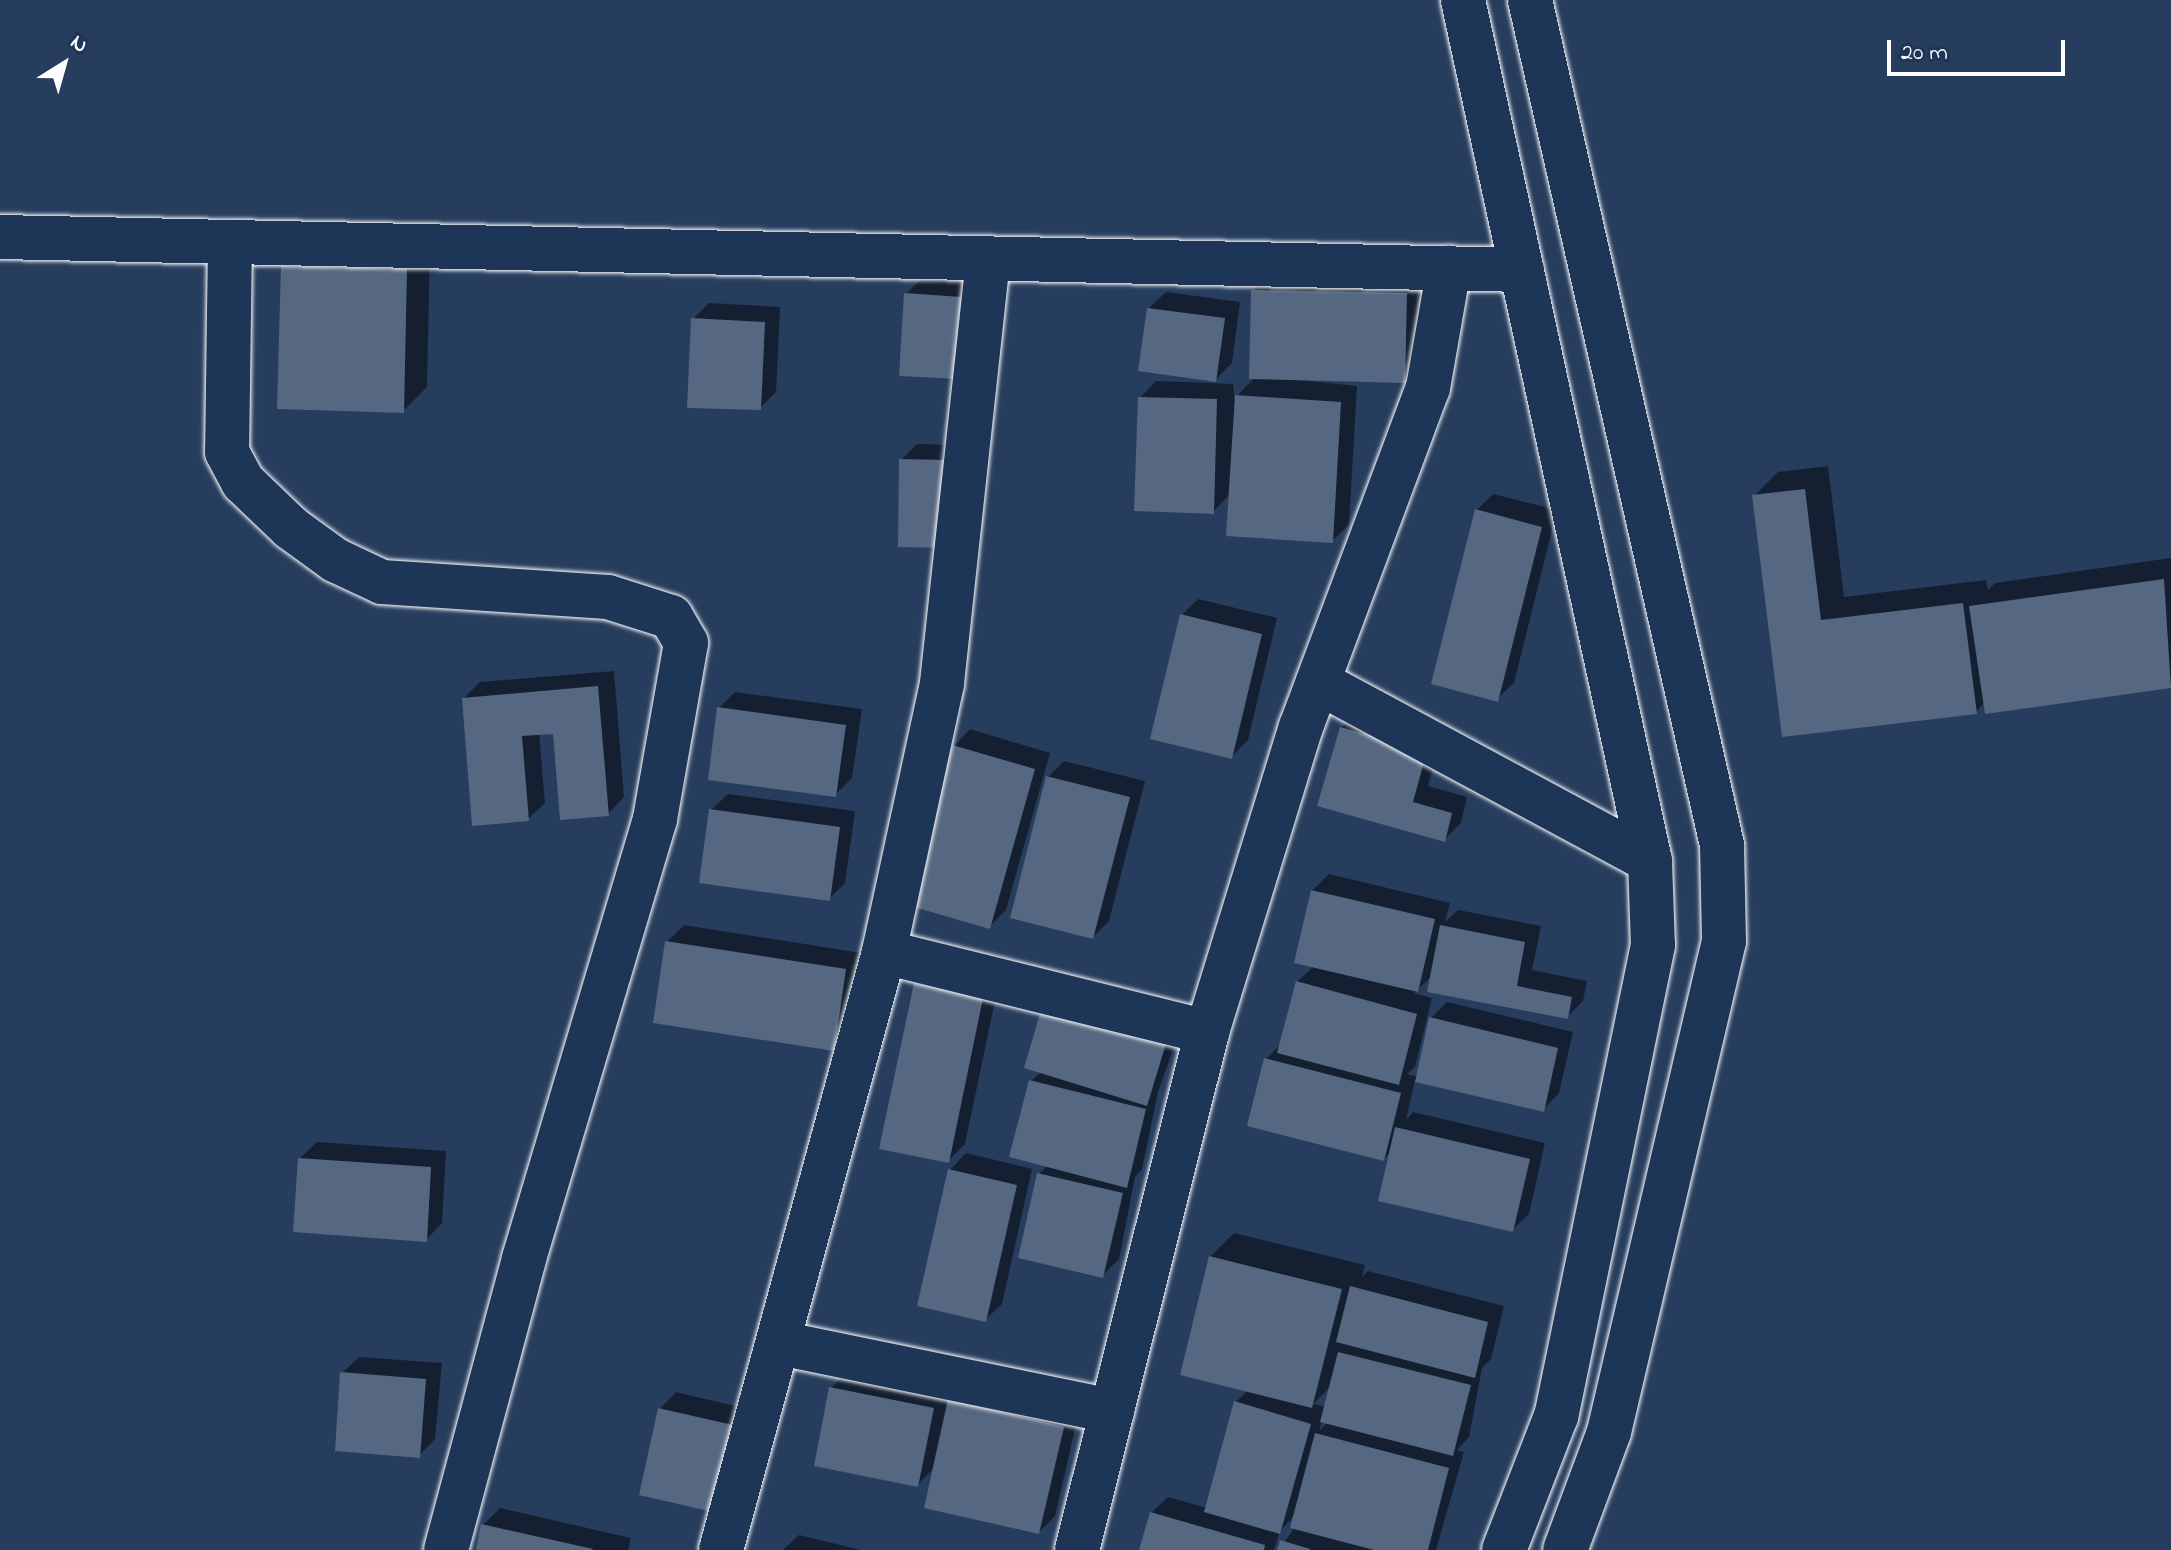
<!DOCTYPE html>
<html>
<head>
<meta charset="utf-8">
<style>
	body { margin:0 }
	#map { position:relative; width:2171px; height:1550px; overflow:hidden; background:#263d5e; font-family:"Indie Flower",sans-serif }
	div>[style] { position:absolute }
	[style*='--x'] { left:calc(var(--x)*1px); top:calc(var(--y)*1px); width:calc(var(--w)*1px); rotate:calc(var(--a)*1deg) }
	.shadow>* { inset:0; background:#0007 }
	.building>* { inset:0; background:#556781 }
	.roads { filter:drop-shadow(0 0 2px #fff) drop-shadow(0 0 2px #fff) }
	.minor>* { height:44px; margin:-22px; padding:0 22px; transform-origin:22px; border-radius:22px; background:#1d3557 }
	.major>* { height:44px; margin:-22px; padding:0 22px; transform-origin:22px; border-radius:22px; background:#1d3557 }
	span { translate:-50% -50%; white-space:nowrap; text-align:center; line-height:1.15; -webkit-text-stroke:8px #1d3557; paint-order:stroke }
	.north { position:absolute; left:24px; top:24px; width:80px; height:80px; -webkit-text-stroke:6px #1d3557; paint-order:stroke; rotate:37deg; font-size:22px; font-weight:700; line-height:32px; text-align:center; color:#fff }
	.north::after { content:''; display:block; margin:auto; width:28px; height:36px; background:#fff; clip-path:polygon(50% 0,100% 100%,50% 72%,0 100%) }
	.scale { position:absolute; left:1887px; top:40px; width:178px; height:36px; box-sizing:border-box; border:4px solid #fff; border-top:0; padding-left:10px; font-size:24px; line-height:28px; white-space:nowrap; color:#fff; -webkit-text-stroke:6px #1d3557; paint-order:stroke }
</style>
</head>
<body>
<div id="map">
	<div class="shadow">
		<i style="clip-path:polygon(307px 243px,430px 246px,427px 387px,403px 411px,283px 267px)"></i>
		<i style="clip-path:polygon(1269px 274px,1422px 277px,1421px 364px,1404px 381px,1281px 378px,1357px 386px,1349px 525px,1332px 541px,1230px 494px,1213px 512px,1140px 398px,1156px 381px,1233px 384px,1236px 412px,1237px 396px,1255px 377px,1253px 291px)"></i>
		<i style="clip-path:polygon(922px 278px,978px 281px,974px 360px,906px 294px)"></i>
		<i style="clip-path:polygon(1166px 292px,1240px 302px,1232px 363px,1216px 379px,1149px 308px)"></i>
		<i style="clip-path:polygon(709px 303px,780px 307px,776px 392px,760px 408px,693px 319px)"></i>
		<i style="clip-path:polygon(917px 444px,962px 445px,944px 546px,901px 460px)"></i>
		<i style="clip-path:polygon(1828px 466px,1844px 597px,1986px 580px,1988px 590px,1995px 583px,2171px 558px,2171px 686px,1986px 712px,1985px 702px,1976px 712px,1784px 734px,1754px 496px,1778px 472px)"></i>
		<i style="clip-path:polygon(1493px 494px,1557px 510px,1514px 683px,1497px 699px,1477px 510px)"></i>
		<i style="clip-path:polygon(1198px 599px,1277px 618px,1248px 740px,1231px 757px,1182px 615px)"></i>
		<i style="clip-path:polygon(614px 671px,624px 797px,608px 814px,555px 731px,539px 732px,545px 803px,528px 819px,464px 698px,480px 682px)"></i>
		<i style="clip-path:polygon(735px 692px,862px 709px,852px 778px,835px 795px,719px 708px)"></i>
		<i style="clip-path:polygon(1358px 712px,1442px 735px,1428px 786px,1467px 797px,1461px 823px,1444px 840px,1341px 728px)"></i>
		<i style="clip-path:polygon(970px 729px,1050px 753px,1006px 910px,989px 927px,954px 746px)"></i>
		<i style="clip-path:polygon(1064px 761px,1145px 781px,1109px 921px,1093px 937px,1048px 777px)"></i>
		<i style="clip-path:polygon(728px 794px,855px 811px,845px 883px,829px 899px,711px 810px)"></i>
		<i style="clip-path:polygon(1329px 874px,1450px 903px,1445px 922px,1458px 910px,1541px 926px,1532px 970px,1587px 981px,1583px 1001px,1567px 1017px,1433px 975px,1414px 993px,1432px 998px,1415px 1067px,1407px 1074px,1418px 1077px,1429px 1020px,1447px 1002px,1573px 1032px,1559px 1093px,1543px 1110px,1415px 1080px,1406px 1120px,1413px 1112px,1545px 1143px,1529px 1214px,1512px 1230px,1392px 1150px,1384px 1159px,1266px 1059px,1282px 1043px,1297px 982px,1314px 966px,1312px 891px)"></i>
		<i style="clip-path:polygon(684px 925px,861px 953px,850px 1032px,834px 1049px,667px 942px)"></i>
		<i style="clip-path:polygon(932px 968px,999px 982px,965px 1144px,948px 1161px,916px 984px)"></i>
		<i style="clip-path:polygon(1183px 1021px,1158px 1092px,1142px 1169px,1135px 1177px,1119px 1259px,1102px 1276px,1039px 1174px,1048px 1165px,1031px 1081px,1041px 1072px)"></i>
		<i style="clip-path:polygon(317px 1142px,446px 1151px,442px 1223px,426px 1240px,300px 1158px)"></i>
		<i style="clip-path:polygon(966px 1153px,1032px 1169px,1002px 1304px,985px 1320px,950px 1170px)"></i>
		<i style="clip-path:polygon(evenodd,1234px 1233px,1365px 1265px,1362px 1277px,1368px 1271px,1504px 1306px,1491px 1359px,1482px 1368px,1469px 1437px,1457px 1450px,1464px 1452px,1436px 1550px,1279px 1550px,1295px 1527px,1295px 1515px,1280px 1531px,1274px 1550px,1141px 1550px,1151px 1513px,1168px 1497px,1207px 1508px,1236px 1402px,1248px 1390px,1210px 1257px,1234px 1233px,1331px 1386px,1326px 1407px,1313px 1404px,1331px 1386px,1234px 1233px,1322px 1421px,1328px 1422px,1319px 1431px,1322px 1421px)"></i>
		<i style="clip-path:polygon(359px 1357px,442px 1363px,435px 1439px,419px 1456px,342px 1373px)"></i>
		<i style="clip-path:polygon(847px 1372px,949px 1392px,947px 1403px,966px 1384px,1079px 1411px,1055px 1516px,1039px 1532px,935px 1467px,917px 1485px,831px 1388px)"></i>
		<i style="clip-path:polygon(676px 1392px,748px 1409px,713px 1510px,660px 1409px)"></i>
		<i style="clip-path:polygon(500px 1508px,631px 1538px,628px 1550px,478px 1550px,483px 1525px)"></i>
		<i style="clip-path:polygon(799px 1535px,861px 1550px,783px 1550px)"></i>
	</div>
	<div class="building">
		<i style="clip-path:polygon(281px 266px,407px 269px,404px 413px,277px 409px)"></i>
		<i style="clip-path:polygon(1251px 290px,1407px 293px,1405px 383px,1249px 379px)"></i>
		<i style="clip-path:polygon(904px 293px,962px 297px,958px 379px,899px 376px)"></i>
		<i style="clip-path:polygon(1147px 308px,1225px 318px,1216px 382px,1138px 371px)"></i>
		<i style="clip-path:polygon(691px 318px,765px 322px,761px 410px,687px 408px)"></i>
		<i style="clip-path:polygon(1235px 395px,1341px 402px,1333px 543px,1226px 536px)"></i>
		<i style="clip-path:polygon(1138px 397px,1217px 399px,1214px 514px,1134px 511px)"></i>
		<i style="clip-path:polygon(899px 459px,946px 460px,945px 548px,898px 547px)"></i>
		<i style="clip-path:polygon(1805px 489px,1821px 620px,1963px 603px,1977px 714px,1782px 737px,1752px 495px)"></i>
		<i style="clip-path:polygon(1475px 509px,1542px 527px,1498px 702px,1431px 684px)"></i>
		<i style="clip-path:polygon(2164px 579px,2171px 688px,1985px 714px,1969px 606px)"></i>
		<i style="clip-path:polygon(1180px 614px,1262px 634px,1232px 759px,1150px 739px)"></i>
		<i style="clip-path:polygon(598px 686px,609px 816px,560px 820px,553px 734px,522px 736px,529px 821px,472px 826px,462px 698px)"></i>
		<i style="clip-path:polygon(717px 707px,846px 725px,836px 797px,708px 780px)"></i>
		<i style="clip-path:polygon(1340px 727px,1427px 751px,1413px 802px,1452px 813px,1445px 842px,1317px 806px)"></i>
		<i style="clip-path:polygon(952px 745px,1035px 769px,990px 929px,907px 905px)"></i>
		<i style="clip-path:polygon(1046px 776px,1130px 797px,1093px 939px,1010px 918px)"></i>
		<i style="clip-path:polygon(709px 809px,840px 827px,830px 901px,699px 883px)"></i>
		<i style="clip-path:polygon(1311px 890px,1435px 919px,1418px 992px,1294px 963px)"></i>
		<i style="clip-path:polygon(1440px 925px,1525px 942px,1517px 986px,1572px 997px,1568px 1019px,1427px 992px)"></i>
		<i style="clip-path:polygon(665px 941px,846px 969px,834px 1051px,653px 1023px)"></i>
		<i style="clip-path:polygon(1296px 981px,1417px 1014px,1399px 1085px,1277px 1053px)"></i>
		<i style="clip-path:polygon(914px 983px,983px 998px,949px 1163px,879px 1149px)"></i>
		<i style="clip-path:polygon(1044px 1000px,1168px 1037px,1147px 1106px,1024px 1068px)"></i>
		<i style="clip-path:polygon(1429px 1017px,1558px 1048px,1544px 1112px,1415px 1082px)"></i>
		<i style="clip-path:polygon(1264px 1058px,1401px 1093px,1384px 1161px,1247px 1126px)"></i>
		<i style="clip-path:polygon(1029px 1080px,1146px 1109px,1127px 1188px,1009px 1157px)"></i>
		<i style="clip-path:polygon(1395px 1127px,1530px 1159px,1513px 1232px,1378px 1201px)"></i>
		<i style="clip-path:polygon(298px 1158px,431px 1167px,427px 1242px,293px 1232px)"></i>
		<i style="clip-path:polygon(948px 1169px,1017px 1185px,986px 1322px,917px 1306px)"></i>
		<i style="clip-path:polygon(1037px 1173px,1123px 1193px,1103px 1278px,1018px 1258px)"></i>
		<i style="clip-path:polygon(1209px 1256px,1342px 1289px,1312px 1408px,1180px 1375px)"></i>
		<i style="clip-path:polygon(1350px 1286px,1488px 1322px,1475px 1378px,1336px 1342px)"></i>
		<i style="clip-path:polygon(1338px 1352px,1471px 1385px,1453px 1456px,1320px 1422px)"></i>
		<i style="clip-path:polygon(340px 1372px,426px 1379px,420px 1458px,335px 1451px)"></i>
		<i style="clip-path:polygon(829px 1387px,934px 1408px,918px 1487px,814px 1466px)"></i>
		<i style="clip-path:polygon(948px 1399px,1064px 1427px,1039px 1534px,924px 1508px)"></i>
		<i style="clip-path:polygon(1234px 1401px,1311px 1424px,1280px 1534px,1204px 1512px)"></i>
		<i style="clip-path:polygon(658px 1408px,733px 1425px,713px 1512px,639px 1495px)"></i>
		<i style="clip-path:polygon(1315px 1433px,1449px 1468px,1428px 1550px,1374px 1550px,1290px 1528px)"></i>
		<i style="clip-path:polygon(1150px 1512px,1265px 1545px,1264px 1550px,1139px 1550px)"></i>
		<i style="clip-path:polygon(481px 1524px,593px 1549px,592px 1550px,476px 1550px)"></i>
		<i style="clip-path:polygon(1280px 1540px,1310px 1549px,1310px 1550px,1277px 1550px)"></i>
	</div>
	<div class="roads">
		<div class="minor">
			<i style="--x:0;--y:237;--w:1522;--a:1.24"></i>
			<i style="--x:230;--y:242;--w:210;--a:90.8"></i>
			<i style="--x:227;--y:452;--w:34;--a:62"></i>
			<i style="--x:243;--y:482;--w:66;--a:43.8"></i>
			<i style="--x:291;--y:528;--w:54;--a:36"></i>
			<i style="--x:335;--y:560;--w:52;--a:25.1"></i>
			<i style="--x:382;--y:582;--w:226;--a:3.8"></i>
			<i style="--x:608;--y:597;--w:66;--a:17.6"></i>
			<i style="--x:671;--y:617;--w:30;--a:60"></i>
			<i style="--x:686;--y:643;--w:179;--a:100"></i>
			<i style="--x:655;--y:819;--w:459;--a:106.6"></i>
			<i style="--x:524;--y:1259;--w:301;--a:105"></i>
			<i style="--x:1318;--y:682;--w:377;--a:28.3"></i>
			<i style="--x:884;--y:952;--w:333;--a:13.9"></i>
			<i style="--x:780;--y:1343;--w:339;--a:11.6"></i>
			<i style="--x:721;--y:1550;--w:620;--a:-74.75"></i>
			<i style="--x:884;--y:952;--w:275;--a:-77.8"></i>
			<i style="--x:942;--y:683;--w:427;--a:-83.8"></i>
			<i style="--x:1077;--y:1550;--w:534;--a:-75.91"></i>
			<i style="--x:1207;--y:1032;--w:319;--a:-72.9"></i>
			<i style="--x:1301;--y:727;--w:362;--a:-69.5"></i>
			<i style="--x:1428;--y:388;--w:122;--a:-80.1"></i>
		</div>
		<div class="major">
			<i style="--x:1463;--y:0;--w:881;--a:77.75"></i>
			<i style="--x:1650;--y:861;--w:84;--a:88"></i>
			<i style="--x:1653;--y:945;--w:481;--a:101.6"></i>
			<i style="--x:1556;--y:1416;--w:144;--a:111.2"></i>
			<i style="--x:1530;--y:0;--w:867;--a:77.2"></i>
			<i style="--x:1722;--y:845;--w:96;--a:88.8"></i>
			<i style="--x:1724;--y:941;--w:504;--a:103.18"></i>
			<i style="--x:1609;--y:1432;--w:126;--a:110.4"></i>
		</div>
	</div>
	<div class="north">N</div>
	<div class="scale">20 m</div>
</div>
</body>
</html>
